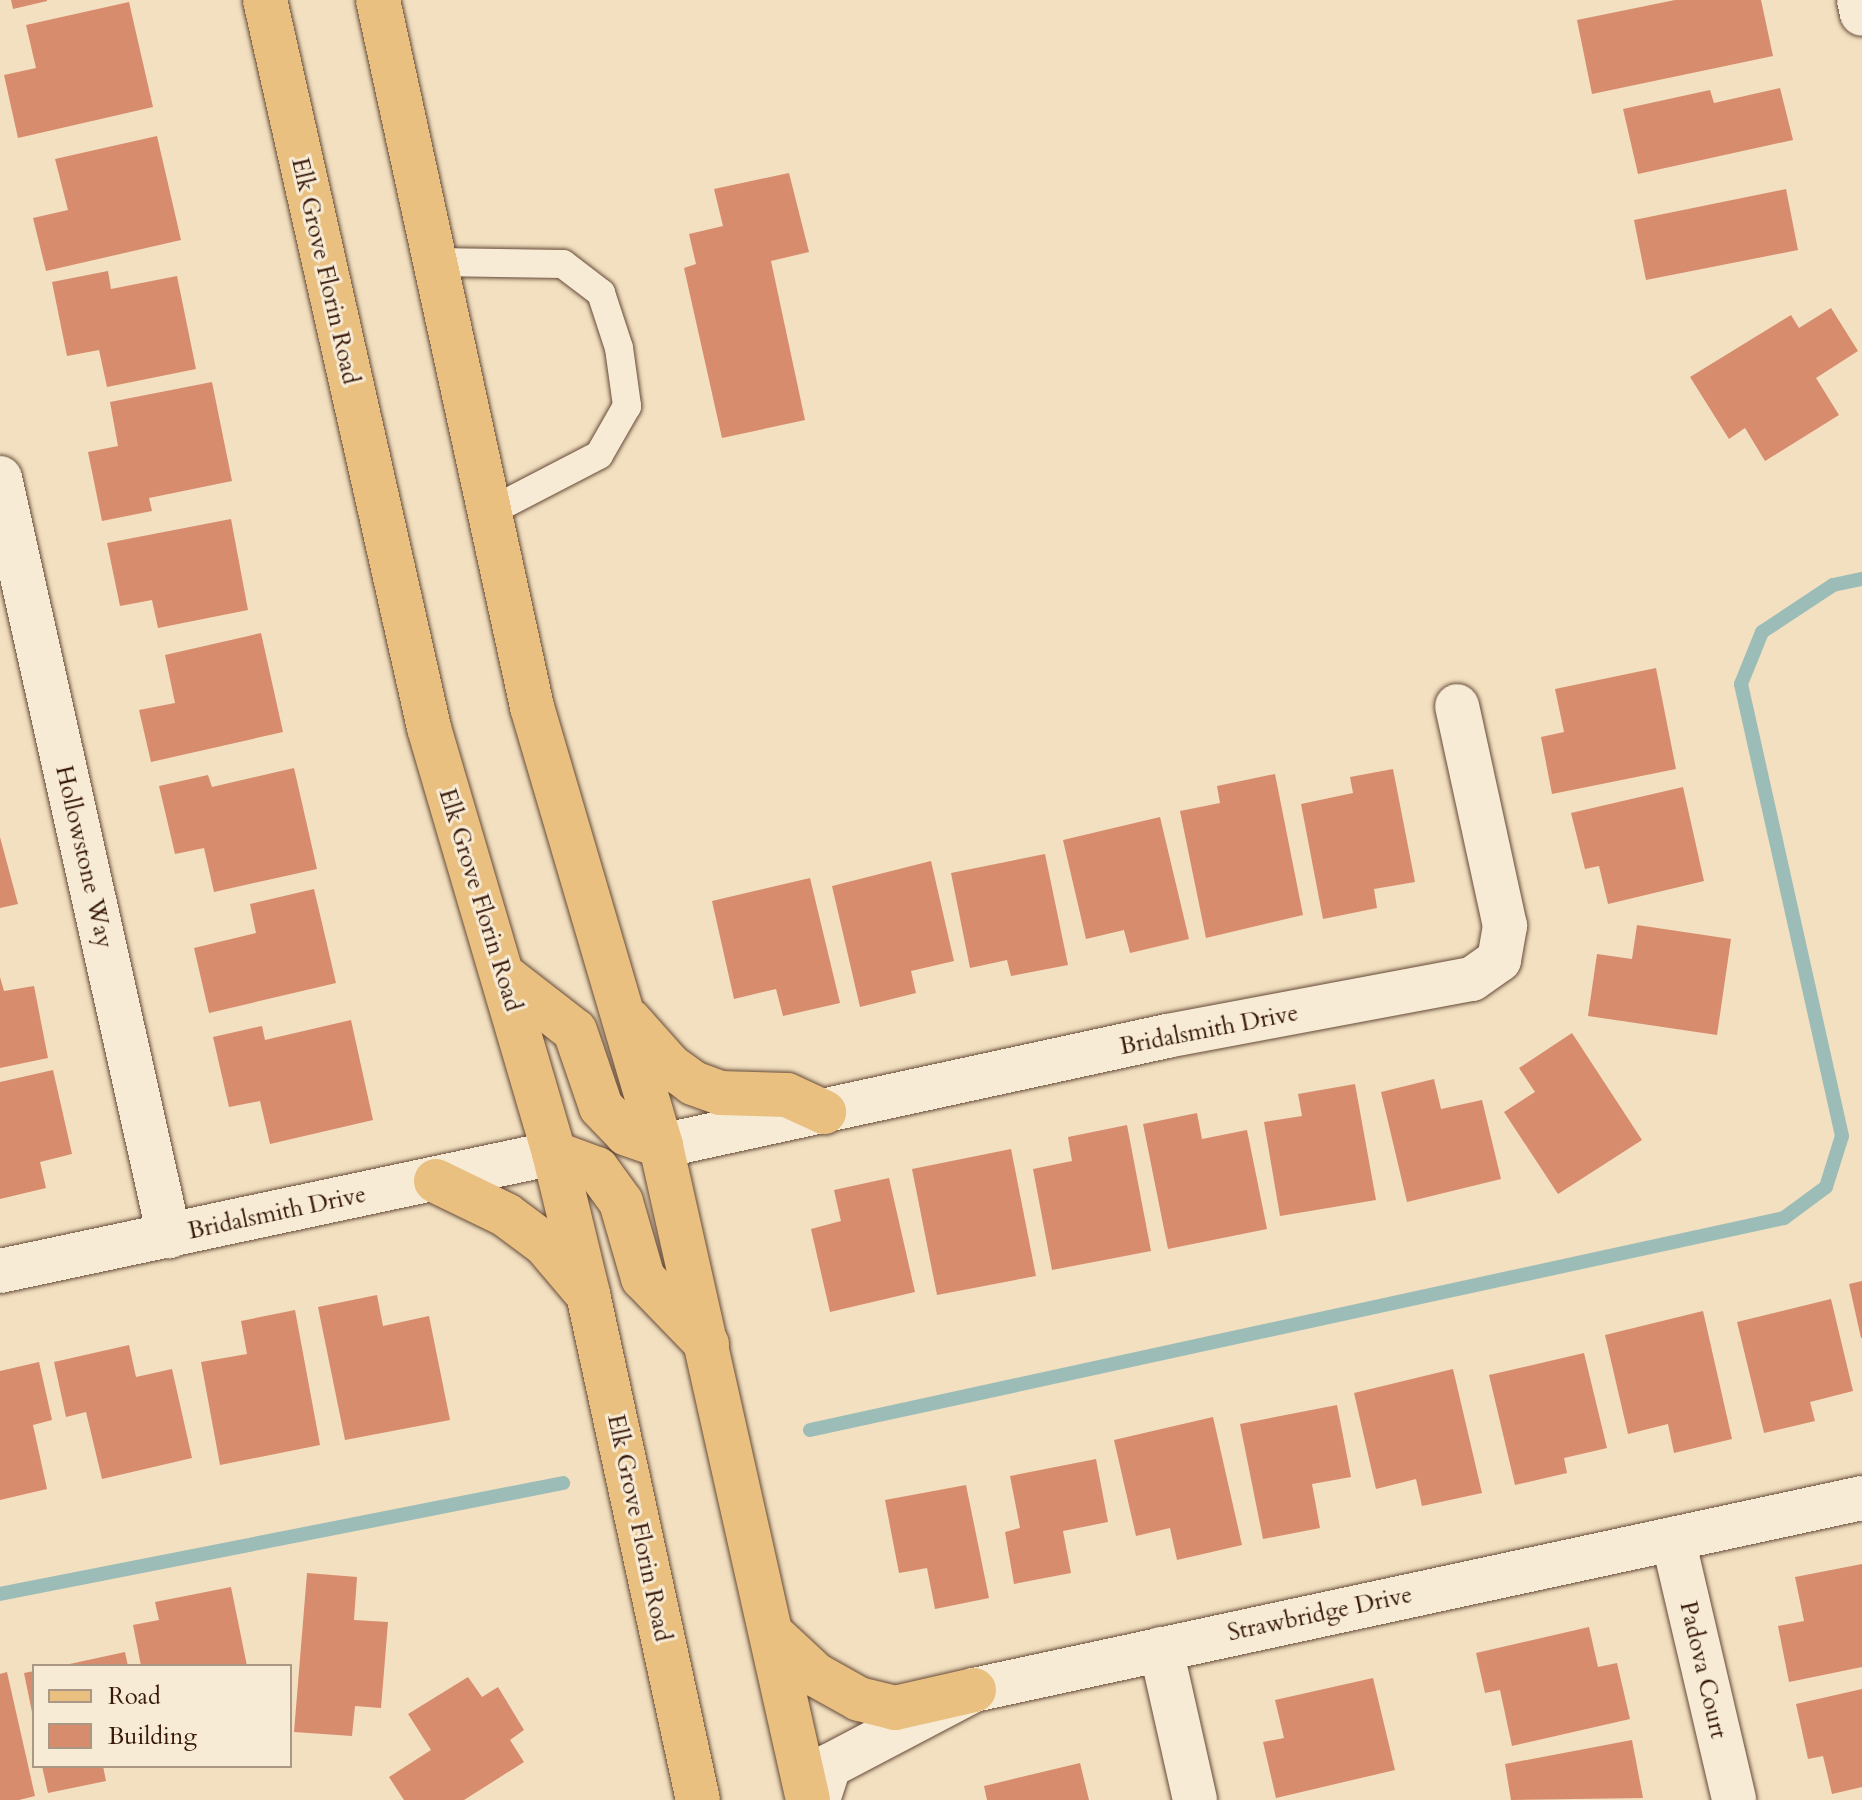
<!DOCTYPE html>
<html>
<head>
<meta charset="utf-8">
<style>
	body { margin:0 }
	#map { position:relative; width:1862px; height:1800px; overflow:hidden; background:#f2e0c0; font-family:Cardo,serif }
	div>[style] { position:absolute }
	[style*='--x'] { left:calc(var(--x)*1px); top:calc(var(--y)*1px); width:calc(var(--w)*1px); rotate:calc(var(--a)*1deg) }
	.stream>* { height:14px; margin:-7px; padding:0 7px; transform-origin:7px; border-radius:7px; background:#9cbcb8 }
	.building>* { inset:0; background:#d78c6e }
	.roads { filter:drop-shadow(0 0 2px #664a38) drop-shadow(0 0 2px #664a38) }
	.lane>* { height:28px; margin:-14px; padding:0 14px; transform-origin:14px; border-radius:14px; background:#f7ebd6 }
	.street>* { height:44px; margin:-22px; padding:0 22px; transform-origin:22px; border-radius:22px; background:#f7ebd6 }
	.primary>* { height:44px; margin:-22px; padding:0 22px; transform-origin:22px; border-radius:22px; background:#e9c080 }
	span { translate:-50% -50%; white-space:nowrap; text-align:center; line-height:1.15; -webkit-text-stroke:6px #f7ebd6; paint-order:stroke }
	.street-label { font-size:24px; color:#37180a }
	.legend { position:absolute; left:32px; top:1664px; width:260px; height:104px; box-sizing:border-box; background:#f7ebd6; border:2px solid #aa9784; margin:0; padding:10px 14px; list-style:none; font-size:24px; color:#37180a }
	.legend li { display:flex; align-items:center; gap:16px; height:40px }
	.legend b { width:40px; border:2px solid #aa9784 }
</style>
</head>
<body>
<div id="map">
	<div class="stream">
		<i style="--x:810;--y:1430;--w:997;--a:-12.28"></i>
		<i style="--x:1784;--y:1218;--w:52;--a:-36.4"></i>
		<i style="--x:1826;--y:1187;--w:53;--a:-72.6"></i>
		<i style="--x:1842;--y:1136;--w:463;--a:-102.6"></i>
		<i style="--x:1741;--y:684;--w:56;--a:-68"></i>
		<i style="--x:1762;--y:632;--w:85;--a:-33.5"></i>
		<i style="--x:1833;--y:585;--w:30;--a:-12"></i>
		<i style="--x:0;--y:1594;--w:574;--a:-11.15"></i>
	</div>
	<div class="building">
		<i style="clip-path:polygon(11px 0,47px 0,47px 1px,13px 9px)"></i>
		<i style="clip-path:polygon(1675px 0,1761px 0,1773px 56px,1592px 94px,1577px 20px)"></i>
		<i style="clip-path:polygon(129px 2px,153px 107px,18px 138px,4px 75px,36px 68px,26px 25px)"></i>
		<i style="clip-path:polygon(1780px 88px,1793px 140px,1638px 174px,1623px 109px,1710px 90px,1714px 103px)"></i>
		<i style="clip-path:polygon(157px 136px,181px 240px,46px 271px,33px 218px,68px 210px,55px 159px)"></i>
		<i style="clip-path:polygon(789px 173px,809px 252px,771px 261px,805px 420px,722px 438px,684px 268px,696px 264px,689px 234px,723px 226px,714px 189px)"></i>
		<i style="clip-path:polygon(1786px 189px,1798px 250px,1646px 280px,1634px 220px)"></i>
		<i style="clip-path:polygon(108px 271px,111px 289px,177px 276px,196px 369px,107px 387px,99px 350px,67px 356px,52px 282px)"></i>
		<i style="clip-path:polygon(1831px 308px,1858px 351px,1816px 378px,1839px 415px,1765px 461px,1745px 428px,1729px 439px,1690px 377px,1791px 315px,1799px 328px)"></i>
		<i style="clip-path:polygon(212px 382px,232px 481px,149px 498px,152px 511px,102px 521px,88px 452px,118px 446px,110px 402px)"></i>
		<i style="clip-path:polygon(231px 519px,248px 610px,158px 628px,152px 600px,120px 606px,107px 543px)"></i>
		<i style="clip-path:polygon(261px 633px,283px 732px,151px 762px,139px 710px,175px 703px,165px 655px)"></i>
		<i style="clip-path:polygon(1656px 668px,1676px 769px,1552px 794px,1541px 737px,1564px 732px,1555px 689px)"></i>
		<i style="clip-path:polygon(294px 768px,317px 869px,214px 892px,204px 848px,175px 854px,159px 786px,208px 775px,212px 787px)"></i>
		<i style="clip-path:polygon(1393px 769px,1415px 882px,1374px 889px,1377px 908px,1323px 919px,1301px 804px,1353px 793px,1350px 777px)"></i>
		<i style="clip-path:polygon(1275px 774px,1303px 915px,1206px 938px,1180px 811px,1220px 803px,1217px 786px)"></i>
		<i style="clip-path:polygon(1683px 787px,1704px 881px,1608px 904px,1599px 866px,1585px 869px,1571px 813px)"></i>
		<i style="clip-path:polygon(1160px 817px,1189px 939px,1130px 953px,1124px 930px,1086px 939px,1063px 840px)"></i>
		<i style="clip-path:polygon(0 837px,18px 904px,0 908px)"></i>
		<i style="clip-path:polygon(1045px 854px,1068px 965px,1011px 976px,1007px 960px,970px 968px,951px 873px)"></i>
		<i style="clip-path:polygon(931px 861px,954px 961px,911px 971px,916px 993px,860px 1007px,832px 886px)"></i>
		<i style="clip-path:polygon(810px 878px,840px 1003px,783px 1016px,776px 989px,734px 999px,712px 901px)"></i>
		<i style="clip-path:polygon(314px 889px,336px 983px,209px 1013px,194px 948px,256px 933px,250px 904px)"></i>
		<i style="clip-path:polygon(1637px 925px,1731px 939px,1717px 1035px,1588px 1016px,1597px 954px,1632px 959px)"></i>
		<i style="clip-path:polygon(0 977px,4px 991px,34px 986px,48px 1058px,0 1068px)"></i>
		<i style="clip-path:polygon(351px 1020px,373px 1120px,270px 1144px,260px 1101px,229px 1107px,213px 1037px,262px 1026px,265px 1040px)"></i>
		<i style="clip-path:polygon(1572px 1033px,1642px 1140px,1558px 1194px,1504px 1112px,1535px 1092px,1519px 1068px)"></i>
		<i style="clip-path:polygon(53px 1070px,72px 1154px,40px 1162px,46px 1188px,0 1199px,0 1082px)"></i>
		<i style="clip-path:polygon(1434px 1079px,1441px 1109px,1482px 1100px,1501px 1179px,1407px 1202px,1381px 1092px)"></i>
		<i style="clip-path:polygon(1355px 1084px,1376px 1200px,1280px 1216px,1264px 1122px,1302px 1116px,1298px 1094px)"></i>
		<i style="clip-path:polygon(1197px 1113px,1202px 1139px,1247px 1130px,1267px 1229px,1168px 1249px,1143px 1124px)"></i>
		<i style="clip-path:polygon(1127px 1125px,1151px 1251px,1052px 1270px,1033px 1169px,1072px 1161px,1068px 1137px)"></i>
		<i style="clip-path:polygon(1011px 1149px,1036px 1276px,937px 1295px,912px 1169px)"></i>
		<i style="clip-path:polygon(889px 1178px,915px 1292px,830px 1312px,811px 1229px,841px 1221px,834px 1190px)"></i>
		<i style="clip-path:polygon(1862px 1281px,1862px 1338px,1861px 1338px,1849px 1284px)"></i>
		<i style="clip-path:polygon(377px 1295px,383px 1326px,429px 1316px,450px 1420px,345px 1440px,318px 1307px)"></i>
		<i style="clip-path:polygon(1831px 1299px,1853px 1391px,1810px 1402px,1815px 1421px,1764px 1433px,1737px 1322px)"></i>
		<i style="clip-path:polygon(295px 1310px,320px 1445px,220px 1465px,201px 1362px,247px 1354px,241px 1321px)"></i>
		<i style="clip-path:polygon(1703px 1311px,1732px 1439px,1674px 1453px,1668px 1424px,1628px 1434px,1605px 1335px)"></i>
		<i style="clip-path:polygon(129px 1345px,136px 1377px,172px 1369px,192px 1458px,102px 1479px,86px 1412px,66px 1417px,54px 1362px)"></i>
		<i style="clip-path:polygon(1584px 1353px,1607px 1448px,1564px 1458px,1567px 1473px,1515px 1485px,1489px 1375px)"></i>
		<i style="clip-path:polygon(39px 1362px,52px 1420px,33px 1425px,47px 1489px,0 1500px,0 1371px)"></i>
		<i style="clip-path:polygon(1453px 1369px,1482px 1493px,1422px 1506px,1416px 1479px,1376px 1489px,1354px 1393px)"></i>
		<i style="clip-path:polygon(1337px 1405px,1351px 1477px,1312px 1484px,1320px 1528px,1263px 1539px,1240px 1424px)"></i>
		<i style="clip-path:polygon(1213px 1417px,1242px 1545px,1177px 1560px,1170px 1528px,1136px 1536px,1114px 1440px)"></i>
		<i style="clip-path:polygon(1096px 1459px,1108px 1522px,1063px 1531px,1071px 1573px,1014px 1584px,1005px 1532px,1020px 1528px,1010px 1476px)"></i>
		<i style="clip-path:polygon(966px 1485px,989px 1598px,935px 1609px,927px 1568px,899px 1573px,885px 1500px)"></i>
		<i style="clip-path:polygon(1862px 1564px,1862px 1667px,1789px 1682px,1778px 1626px,1804px 1621px,1795px 1577px)"></i>
		<i style="clip-path:polygon(307px 1573px,357px 1577px,354px 1620px,388px 1622px,381px 1708px,355px 1706px,352px 1736px,294px 1732px)"></i>
		<i style="clip-path:polygon(231px 1587px,247px 1666px,141px 1666px,133px 1625px,159px 1620px,155px 1602px)"></i>
		<i style="clip-path:polygon(1589px 1627px,1598px 1667px,1617px 1663px,1630px 1719px,1512px 1746px,1500px 1690px,1485px 1693px,1476px 1653px)"></i>
		<i style="clip-path:polygon(125px 1652px,128px 1666px,66px 1666px,65px 1665px)"></i>
		<i style="clip-path:polygon(34px 1671px,34px 1717px,33px 1717px,24px 1673px)"></i>
		<i style="clip-path:polygon(7px 1672px,35px 1796px,19px 1800px,0 1800px,0 1674px)"></i>
		<i style="clip-path:polygon(468px 1677px,482px 1697px,498px 1687px,524px 1730px,510px 1740px,524px 1762px,464px 1800px,404px 1800px,389px 1777px,431px 1750px,408px 1714px)"></i>
		<i style="clip-path:polygon(1373px 1678px,1395px 1770px,1276px 1798px,1263px 1742px,1284px 1738px,1275px 1700px)"></i>
		<i style="clip-path:polygon(1862px 1689px,1862px 1787px,1832px 1794px,1823px 1756px,1808px 1759px,1796px 1704px)"></i>
		<i style="clip-path:polygon(1632px 1740px,1643px 1798px,1511px 1800px,1505px 1764px)"></i>
		<i style="clip-path:polygon(1080px 1763px,1089px 1800px,987px 1800px,984px 1786px)"></i>
		<i style="clip-path:polygon(42px 1766px,103px 1766px,106px 1781px,48px 1793px)"></i>
	</div>
	<div class="roads">
		<div class="lane">
			<i style="--x:436;--y:262;--w:127;--a:0.9"></i>
			<i style="--x:563;--y:264;--w:48;--a:37.3"></i>
			<i style="--x:601;--y:293;--w:58;--a:71.9"></i>
			<i style="--x:619;--y:348;--w:59;--a:82.1"></i>
			<i style="--x:627;--y:406;--w:56;--a:119.7"></i>
			<i style="--x:599;--y:455;--w:126;--a:152.6"></i>
		</div>
		<div class="street">
			<i style="--x:1859;--y:0;--w:14;--a:78"></i>
			<i style="--x:0;--y:478;--w:777;--a:77.43"></i>
			<i style="--x:661;--y:1146;--w:518;--a:-12.26"></i>
			<i style="--x:1167;--y:1036;--w:310;--a:-10.6"></i>
			<i style="--x:1472;--y:979;--w:33;--a:-35"></i>
			<i style="--x:1499;--y:960;--w:35;--a:-80"></i>
			<i style="--x:1505;--y:926;--w:225;--a:-102.3"></i>
			<i style="--x:0;--y:1271;--w:566;--a:-12.02"></i>
			<i style="--x:1673;--y:1539;--w:268;--a:76.8"></i>
			<i style="--x:1161;--y:1649;--w:155;--a:77.3"></i>
			<i style="--x:818;--y:1800;--w:36;--a:-72"></i>
			<i style="--x:829;--y:1766;--w:164;--a:-27.7"></i>
			<i style="--x:974;--y:1690;--w:909;--a:-12.2"></i>
		</div>
		<div class="primary">
			<i style="--x:265;--y:0;--w:746;--a:77.3"></i>
			<i style="--x:429;--y:728;--w:443;--a:73.6"></i>
			<i style="--x:554;--y:1153;--w:145;--a:76.4"></i>
			<i style="--x:588;--y:1294;--w:518;--a:77.74"></i>
			<i style="--x:378;--y:0;--w:724;--a:77.71"></i>
			<i style="--x:532;--y:707;--w:458;--a:73.6"></i>
			<i style="--x:661;--y:1146;--w:670;--a:77.33"></i>
			<i style="--x:503;--y:975;--w:91;--a:37.9"></i>
			<i style="--x:575;--y:1031;--w:80;--a:71.1"></i>
			<i style="--x:601;--y:1107;--w:37;--a:46"></i>
			<i style="--x:627;--y:1134;--w:36;--a:19"></i>
			<i style="--x:630;--y:1021;--w:60;--a:48.4"></i>
			<i style="--x:670;--y:1066;--w:29;--a:36"></i>
			<i style="--x:693;--y:1083;--w:29;--a:20"></i>
			<i style="--x:720;--y:1093;--w:67;--a:1.7"></i>
			<i style="--x:787;--y:1095;--w:41;--a:24.7"></i>
			<i style="--x:554;--y:1153;--w:46;--a:20.4"></i>
			<i style="--x:597;--y:1169;--w:41;--a:54"></i>
			<i style="--x:621;--y:1202;--w:79;--a:73.9"></i>
			<i style="--x:643;--y:1278;--w:92;--a:45.9"></i>
			<i style="--x:436;--y:1181;--w:78;--a:25.9"></i>
			<i style="--x:506;--y:1215;--w:49;--a:36.6"></i>
			<i style="--x:545;--y:1244;--w:59;--a:49.8"></i>
			<i style="--x:774;--y:1636;--w:57;--a:42.9"></i>
			<i style="--x:816;--y:1675;--w:49;--a:29.2"></i>
			<i style="--x:859;--y:1699;--w:37;--a:14"></i>
			<i style="--x:895;--y:1708;--w:81;--a:-12.8"></i>
		</div>
	</div>
	<div class="street-label">
		<span style="left:325px;top:271px;rotate:77deg">Elk Grove Florin Road</span>
		<span style="left:84px;top:857px;rotate:77deg">Hollowstone Way</span>
		<span style="left:480px;top:900px;rotate:73deg">Elk Grove Florin Road</span>
		<span style="left:1209px;top:1030px;rotate:-11deg">Bridalsmith Drive</span>
		<span style="left:277px;top:1213px;rotate:-12deg">Bridalsmith Drive</span>
		<span style="left:639px;top:1528px;rotate:78deg">Elk Grove Florin Road</span>
		<span style="left:1320px;top:1614px;rotate:-12deg">Strawbridge Drive</span>
		<span style="left:1703px;top:1670px;rotate:77deg">Padova Court</span>
	</div>
	<ul class="legend">
	<li><b style="height:10px;background:#e9c080"></b>Road</li>
	<li><b style="height:22px;background:#d78c6e"></b>Building</li>
	</ul>
</div>
</body>
</html>
